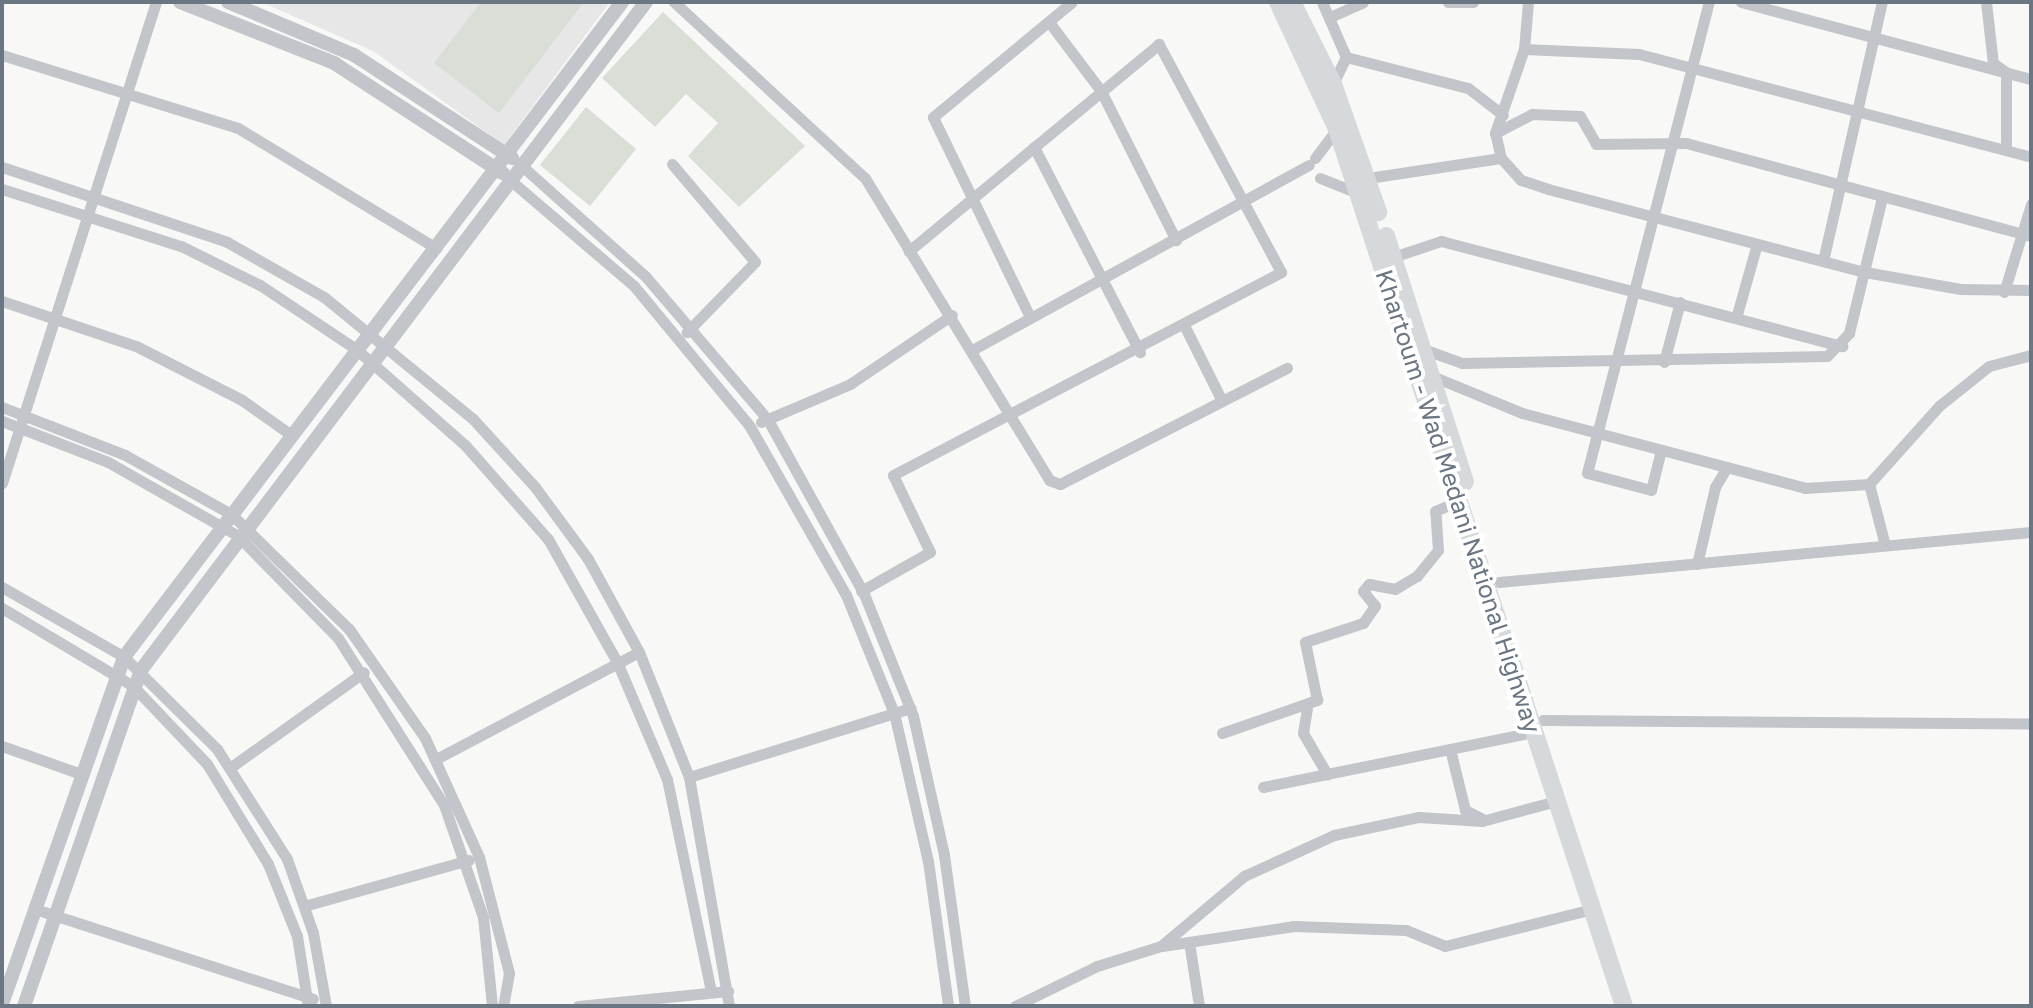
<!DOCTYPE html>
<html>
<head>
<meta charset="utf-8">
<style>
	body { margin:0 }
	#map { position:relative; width:2033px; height:1008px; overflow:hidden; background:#f8f8f6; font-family:"Golos Text",sans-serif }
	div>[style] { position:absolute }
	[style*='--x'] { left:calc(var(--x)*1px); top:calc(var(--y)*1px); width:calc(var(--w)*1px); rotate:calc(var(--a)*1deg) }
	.built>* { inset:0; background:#e6e7e6 }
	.green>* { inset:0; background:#d9ded7 }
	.minor>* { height:11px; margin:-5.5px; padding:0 5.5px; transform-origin:5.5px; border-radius:5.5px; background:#c2c5c9 }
	.tertiary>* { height:14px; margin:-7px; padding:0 7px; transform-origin:7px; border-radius:7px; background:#c2c5c9 }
	.trunk>* { height:18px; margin:-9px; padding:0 9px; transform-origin:9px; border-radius:9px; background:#d5d9dc }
	span { translate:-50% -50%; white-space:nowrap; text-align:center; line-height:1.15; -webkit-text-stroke:8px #fff; paint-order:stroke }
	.street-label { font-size:24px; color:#6b7683 }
	.frame { position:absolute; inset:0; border:4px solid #6b7683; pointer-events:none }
</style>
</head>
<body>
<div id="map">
	<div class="built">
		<i style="clip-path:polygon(261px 2px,610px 2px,504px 145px,373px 51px)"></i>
	</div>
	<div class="green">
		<i style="clip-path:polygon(481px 2px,584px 2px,499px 113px,434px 63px)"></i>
		<i style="clip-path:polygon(663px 12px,805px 146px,739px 207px,688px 156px,718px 123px,686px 94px,655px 127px,602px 78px)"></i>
		<i style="clip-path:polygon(586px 107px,636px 149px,590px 206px,540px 165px)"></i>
	</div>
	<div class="minor">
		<i style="--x:674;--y:2;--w:260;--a:42.7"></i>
		<i style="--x:865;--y:178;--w:354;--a:58.6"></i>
		<i style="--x:1049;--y:480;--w:12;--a:20"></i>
		<i style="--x:1060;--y:484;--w:255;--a:-27.1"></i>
		<i style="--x:1322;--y:2;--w:60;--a:66.4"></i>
		<i style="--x:1346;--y:57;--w:30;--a:116"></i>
		<i style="--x:1448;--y:2;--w:25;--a:0"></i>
		<i style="--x:1741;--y:2;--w:300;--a:14.9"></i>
		<i style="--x:1986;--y:2;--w:61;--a:83.5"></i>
		<i style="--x:1993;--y:63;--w:16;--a:35"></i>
		<i style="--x:2006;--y:72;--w:77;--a:90"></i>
		<i style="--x:1330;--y:17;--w:36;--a:-24"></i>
		<i style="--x:1049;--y:22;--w:86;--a:53"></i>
		<i style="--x:1101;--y:91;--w:167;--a:63.3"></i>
		<i style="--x:1524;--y:49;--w:115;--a:2.5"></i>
		<i style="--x:1639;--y:54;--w:405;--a:14.7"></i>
		<i style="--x:2;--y:55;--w:247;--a:17.2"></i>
		<i style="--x:238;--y:128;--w:232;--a:31.2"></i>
		<i style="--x:1346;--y:57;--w:126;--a:14.3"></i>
		<i style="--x:1468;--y:88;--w:44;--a:37.6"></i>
		<i style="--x:1495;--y:133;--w:42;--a:-27.2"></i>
		<i style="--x:1532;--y:114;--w:48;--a:2.4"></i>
		<i style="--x:1580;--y:116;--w:32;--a:60"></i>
		<i style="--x:1596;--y:144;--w:90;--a:-0.6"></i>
		<i style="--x:1686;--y:143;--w:357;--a:15.1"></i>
		<i style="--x:1034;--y:147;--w:231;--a:62.7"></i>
		<i style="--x:1315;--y:158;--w:36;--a:-53"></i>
		<i style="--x:1501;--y:158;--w:26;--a:-103"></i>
		<i style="--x:1495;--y:133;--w:89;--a:-71"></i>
		<i style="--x:1524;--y:49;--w:47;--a:-85.1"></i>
		<i style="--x:672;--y:164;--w:128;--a:49.7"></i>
		<i style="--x:755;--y:262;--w:98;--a:134.2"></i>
		<i style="--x:522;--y:166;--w:166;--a:41.8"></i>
		<i style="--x:646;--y:277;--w:188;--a:49.5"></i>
		<i style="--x:768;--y:420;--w:199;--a:61.1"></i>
		<i style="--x:864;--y:594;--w:131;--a:68.1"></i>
		<i style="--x:913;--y:716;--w:142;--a:77.4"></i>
		<i style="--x:944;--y:855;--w:152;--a:82.1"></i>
		<i style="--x:2;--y:167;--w:237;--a:18.4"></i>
		<i style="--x:227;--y:242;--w:112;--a:29.6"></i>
		<i style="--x:324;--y:297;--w:193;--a:39.3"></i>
		<i style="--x:473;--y:419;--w:92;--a:47.6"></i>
		<i style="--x:535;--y:487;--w:89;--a:53.6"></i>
		<i style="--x:588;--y:559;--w:106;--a:61.3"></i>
		<i style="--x:639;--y:652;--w:135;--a:68.2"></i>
		<i style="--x:689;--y:777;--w:232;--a:80.1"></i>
		<i style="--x:1320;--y:178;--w:43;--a:21.8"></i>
		<i style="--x:1368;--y:178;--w:134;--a:-8.6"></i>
		<i style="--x:1501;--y:158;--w:30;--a:48"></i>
		<i style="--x:1521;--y:180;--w:28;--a:18"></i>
		<i style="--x:1548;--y:189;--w:328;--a:14.7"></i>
		<i style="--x:1865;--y:272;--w:97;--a:10.1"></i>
		<i style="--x:1960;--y:289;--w:71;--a:0.8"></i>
		<i style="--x:510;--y:180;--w:163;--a:40.5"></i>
		<i style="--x:634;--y:286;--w:180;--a:50.4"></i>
		<i style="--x:749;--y:425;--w:196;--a:60.3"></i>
		<i style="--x:846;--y:595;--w:127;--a:67.9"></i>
		<i style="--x:894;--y:713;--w:152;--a:77.1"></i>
		<i style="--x:928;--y:861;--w:146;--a:82.1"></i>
		<i style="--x:2;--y:189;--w:188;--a:17.7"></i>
		<i style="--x:181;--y:246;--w:88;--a:26.3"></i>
		<i style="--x:260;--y:285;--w:115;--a:33.7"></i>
		<i style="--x:356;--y:349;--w:145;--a:41.4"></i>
		<i style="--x:465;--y:445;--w:125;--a:48.6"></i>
		<i style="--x:548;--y:539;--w:141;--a:60.7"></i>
		<i style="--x:617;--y:662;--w:127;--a:66.9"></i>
		<i style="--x:667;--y:779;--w:217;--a:78.3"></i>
		<i style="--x:1393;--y:257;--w:51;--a:-18.4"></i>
		<i style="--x:1441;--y:241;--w:415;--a:14.7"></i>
		<i style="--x:1823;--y:261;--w:266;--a:-77.2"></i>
		<i style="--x:2004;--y:292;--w:92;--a:-72.9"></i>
		<i style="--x:2;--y:301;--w:141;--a:18.6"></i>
		<i style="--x:136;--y:346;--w:119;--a:27"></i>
		<i style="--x:242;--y:400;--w:60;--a:35.5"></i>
		<i style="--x:1029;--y:315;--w:220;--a:-115.9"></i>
		<i style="--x:933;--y:117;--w:180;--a:-39.6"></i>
		<i style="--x:1736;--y:318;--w:77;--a:-74.2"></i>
		<i style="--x:1185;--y:327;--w:80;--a:63.4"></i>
		<i style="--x:974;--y:349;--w:382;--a:-28.8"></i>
		<i style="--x:1423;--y:349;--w:41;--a:19.7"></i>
		<i style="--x:1462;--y:363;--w:365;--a:-1.1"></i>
		<i style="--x:1827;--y:356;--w:32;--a:-46"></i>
		<i style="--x:1849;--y:333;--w:139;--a:-76.3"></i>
		<i style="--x:1664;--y:362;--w:62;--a:-75.1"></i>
		<i style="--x:1432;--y:376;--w:97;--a:22.3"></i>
		<i style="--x:1522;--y:413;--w:293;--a:14.8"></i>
		<i style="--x:1805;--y:488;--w:64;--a:-3.6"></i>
		<i style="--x:2;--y:407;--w:132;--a:21.3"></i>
		<i style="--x:125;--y:455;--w:121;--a:29.1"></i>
		<i style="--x:231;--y:514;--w:165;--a:44.3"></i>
		<i style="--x:349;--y:629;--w:133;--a:55.1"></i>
		<i style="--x:425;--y:738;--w:131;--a:65.6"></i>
		<i style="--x:479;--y:857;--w:120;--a:75.5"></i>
		<i style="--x:509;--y:973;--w:34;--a:100"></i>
		<i style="--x:2;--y:421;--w:114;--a:21.1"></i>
		<i style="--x:108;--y:462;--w:150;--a:29.6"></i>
		<i style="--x:238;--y:536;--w:143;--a:45.6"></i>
		<i style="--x:338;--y:638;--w:198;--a:57.6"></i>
		<i style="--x:444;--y:805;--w:119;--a:70.8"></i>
		<i style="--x:483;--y:917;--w:89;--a:84.2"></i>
		<i style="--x:761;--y:422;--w:97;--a:-23.1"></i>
		<i style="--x:850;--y:384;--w:123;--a:-34.1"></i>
		<i style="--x:1661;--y:450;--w:41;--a:104"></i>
		<i style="--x:1651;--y:490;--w:66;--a:-165.1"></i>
		<i style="--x:1587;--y:473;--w:487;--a:-75.5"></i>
		<i style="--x:2;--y:483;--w:505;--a:-72.25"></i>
		<i style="--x:1885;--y:545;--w:63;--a:-104.7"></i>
		<i style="--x:1869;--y:484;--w:105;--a:-48.1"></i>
		<i style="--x:1939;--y:406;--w:64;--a:-38.7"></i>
		<i style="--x:1989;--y:366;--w:43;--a:-14.7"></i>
		<i style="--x:1697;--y:564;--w:79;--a:-76.8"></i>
		<i style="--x:1715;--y:487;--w:23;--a:-59"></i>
		<i style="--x:1499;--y:582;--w:534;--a:-5.37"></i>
		<i style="--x:2;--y:587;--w:141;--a:29.8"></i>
		<i style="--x:124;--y:657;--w:131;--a:44.7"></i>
		<i style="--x:217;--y:749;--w:130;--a:57.5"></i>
		<i style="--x:287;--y:859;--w:78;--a:70.6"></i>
		<i style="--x:313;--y:933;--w:74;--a:79.9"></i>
		<i style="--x:861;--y:591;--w:79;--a:-29.5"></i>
		<i style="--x:930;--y:552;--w:85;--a:-115.7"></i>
		<i style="--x:893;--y:475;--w:438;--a:-27.6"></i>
		<i style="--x:1281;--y:272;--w:259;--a:-118.2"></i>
		<i style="--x:1159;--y:44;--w:325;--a:140.4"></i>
		<i style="--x:2;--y:608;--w:152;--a:30.8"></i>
		<i style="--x:133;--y:686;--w:108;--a:46.5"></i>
		<i style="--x:207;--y:764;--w:117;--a:58.6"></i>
		<i style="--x:268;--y:864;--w:78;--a:68.1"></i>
		<i style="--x:297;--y:936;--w:71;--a:81.1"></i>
		<i style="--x:1307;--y:708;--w:25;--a:99"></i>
		<i style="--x:1303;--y:733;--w:48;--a:59.7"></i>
		<i style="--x:1543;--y:720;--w:488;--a:0.4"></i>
		<i style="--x:1222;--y:733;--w:101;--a:-19.2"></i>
		<i style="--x:1317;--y:700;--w:59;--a:-101.7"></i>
		<i style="--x:1305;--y:642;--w:61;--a:-18.1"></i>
		<i style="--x:1363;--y:623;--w:21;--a:-55"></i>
		<i style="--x:1375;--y:606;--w:19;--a:-129"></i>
		<i style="--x:1363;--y:591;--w:9;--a:-49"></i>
		<i style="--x:1369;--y:584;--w:26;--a:11"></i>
		<i style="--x:1395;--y:589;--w:26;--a:-31"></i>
		<i style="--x:1417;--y:576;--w:33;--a:-51"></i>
		<i style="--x:1438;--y:550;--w:39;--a:-94"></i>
		<i style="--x:1435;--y:511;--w:25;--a:-23"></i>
		<i style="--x:2;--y:746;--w:84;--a:19.5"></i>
		<i style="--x:1451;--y:753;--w:59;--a:76.2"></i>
		<i style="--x:1465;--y:810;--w:20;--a:27"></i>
		<i style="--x:436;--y:759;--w:229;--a:-27.8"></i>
		<i style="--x:231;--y:767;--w:163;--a:-35.5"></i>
		<i style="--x:689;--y:777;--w:232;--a:-17.3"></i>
		<i style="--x:1263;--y:787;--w:277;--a:-11.5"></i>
		<i style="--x:304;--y:906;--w:171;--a:-15.6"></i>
		<i style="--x:35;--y:909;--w:292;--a:17.9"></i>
		<i style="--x:1189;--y:942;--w:65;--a:81.1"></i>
		<i style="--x:1162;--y:946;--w:134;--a:-8.6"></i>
		<i style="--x:1294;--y:926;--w:112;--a:2"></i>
		<i style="--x:1406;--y:930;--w:42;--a:22.3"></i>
		<i style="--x:1445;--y:946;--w:152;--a:-14.1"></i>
		<i style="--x:578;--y:1006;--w:151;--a:-5.7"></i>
		<i style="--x:1015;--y:1006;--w:91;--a:-26"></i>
		<i style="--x:1097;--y:966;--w:67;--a:-17.4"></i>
		<i style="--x:1161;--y:946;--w:109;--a:-40.1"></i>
		<i style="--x:1244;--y:876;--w:99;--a:-24.5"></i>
		<i style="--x:1334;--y:835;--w:87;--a:-12"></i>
		<i style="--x:1419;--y:817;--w:63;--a:3.6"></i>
		<i style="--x:1482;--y:821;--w:77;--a:-15.1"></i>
	</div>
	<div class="tertiary">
		<i style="--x:180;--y:2;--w:166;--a:21.6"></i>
		<i style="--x:334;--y:63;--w:202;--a:33.1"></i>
		<i style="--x:228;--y:2;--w:137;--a:22.8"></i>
		<i style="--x:354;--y:55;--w:189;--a:33.1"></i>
		<i style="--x:2;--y:1004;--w:368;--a:-70.6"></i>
		<i style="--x:124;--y:657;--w:823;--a:-52.75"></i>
		<i style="--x:24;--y:1006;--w:356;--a:-70.8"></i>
		<i style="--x:141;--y:670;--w:837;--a:-52.91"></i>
	</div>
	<div class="trunk">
		<i style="--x:1278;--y:2;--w:140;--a:65.1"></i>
		<i style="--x:1337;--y:129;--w:923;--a:71.88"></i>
		<i style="--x:1294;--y:6;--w:87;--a:63.4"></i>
		<i style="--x:1333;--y:84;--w:136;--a:70.6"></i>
		<i style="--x:1386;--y:236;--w:258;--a:72.2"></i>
	</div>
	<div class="street-label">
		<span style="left:1459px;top:501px;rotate:72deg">Khartoum - Wad Medani National Highway</span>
	</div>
	<div class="frame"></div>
</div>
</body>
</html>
